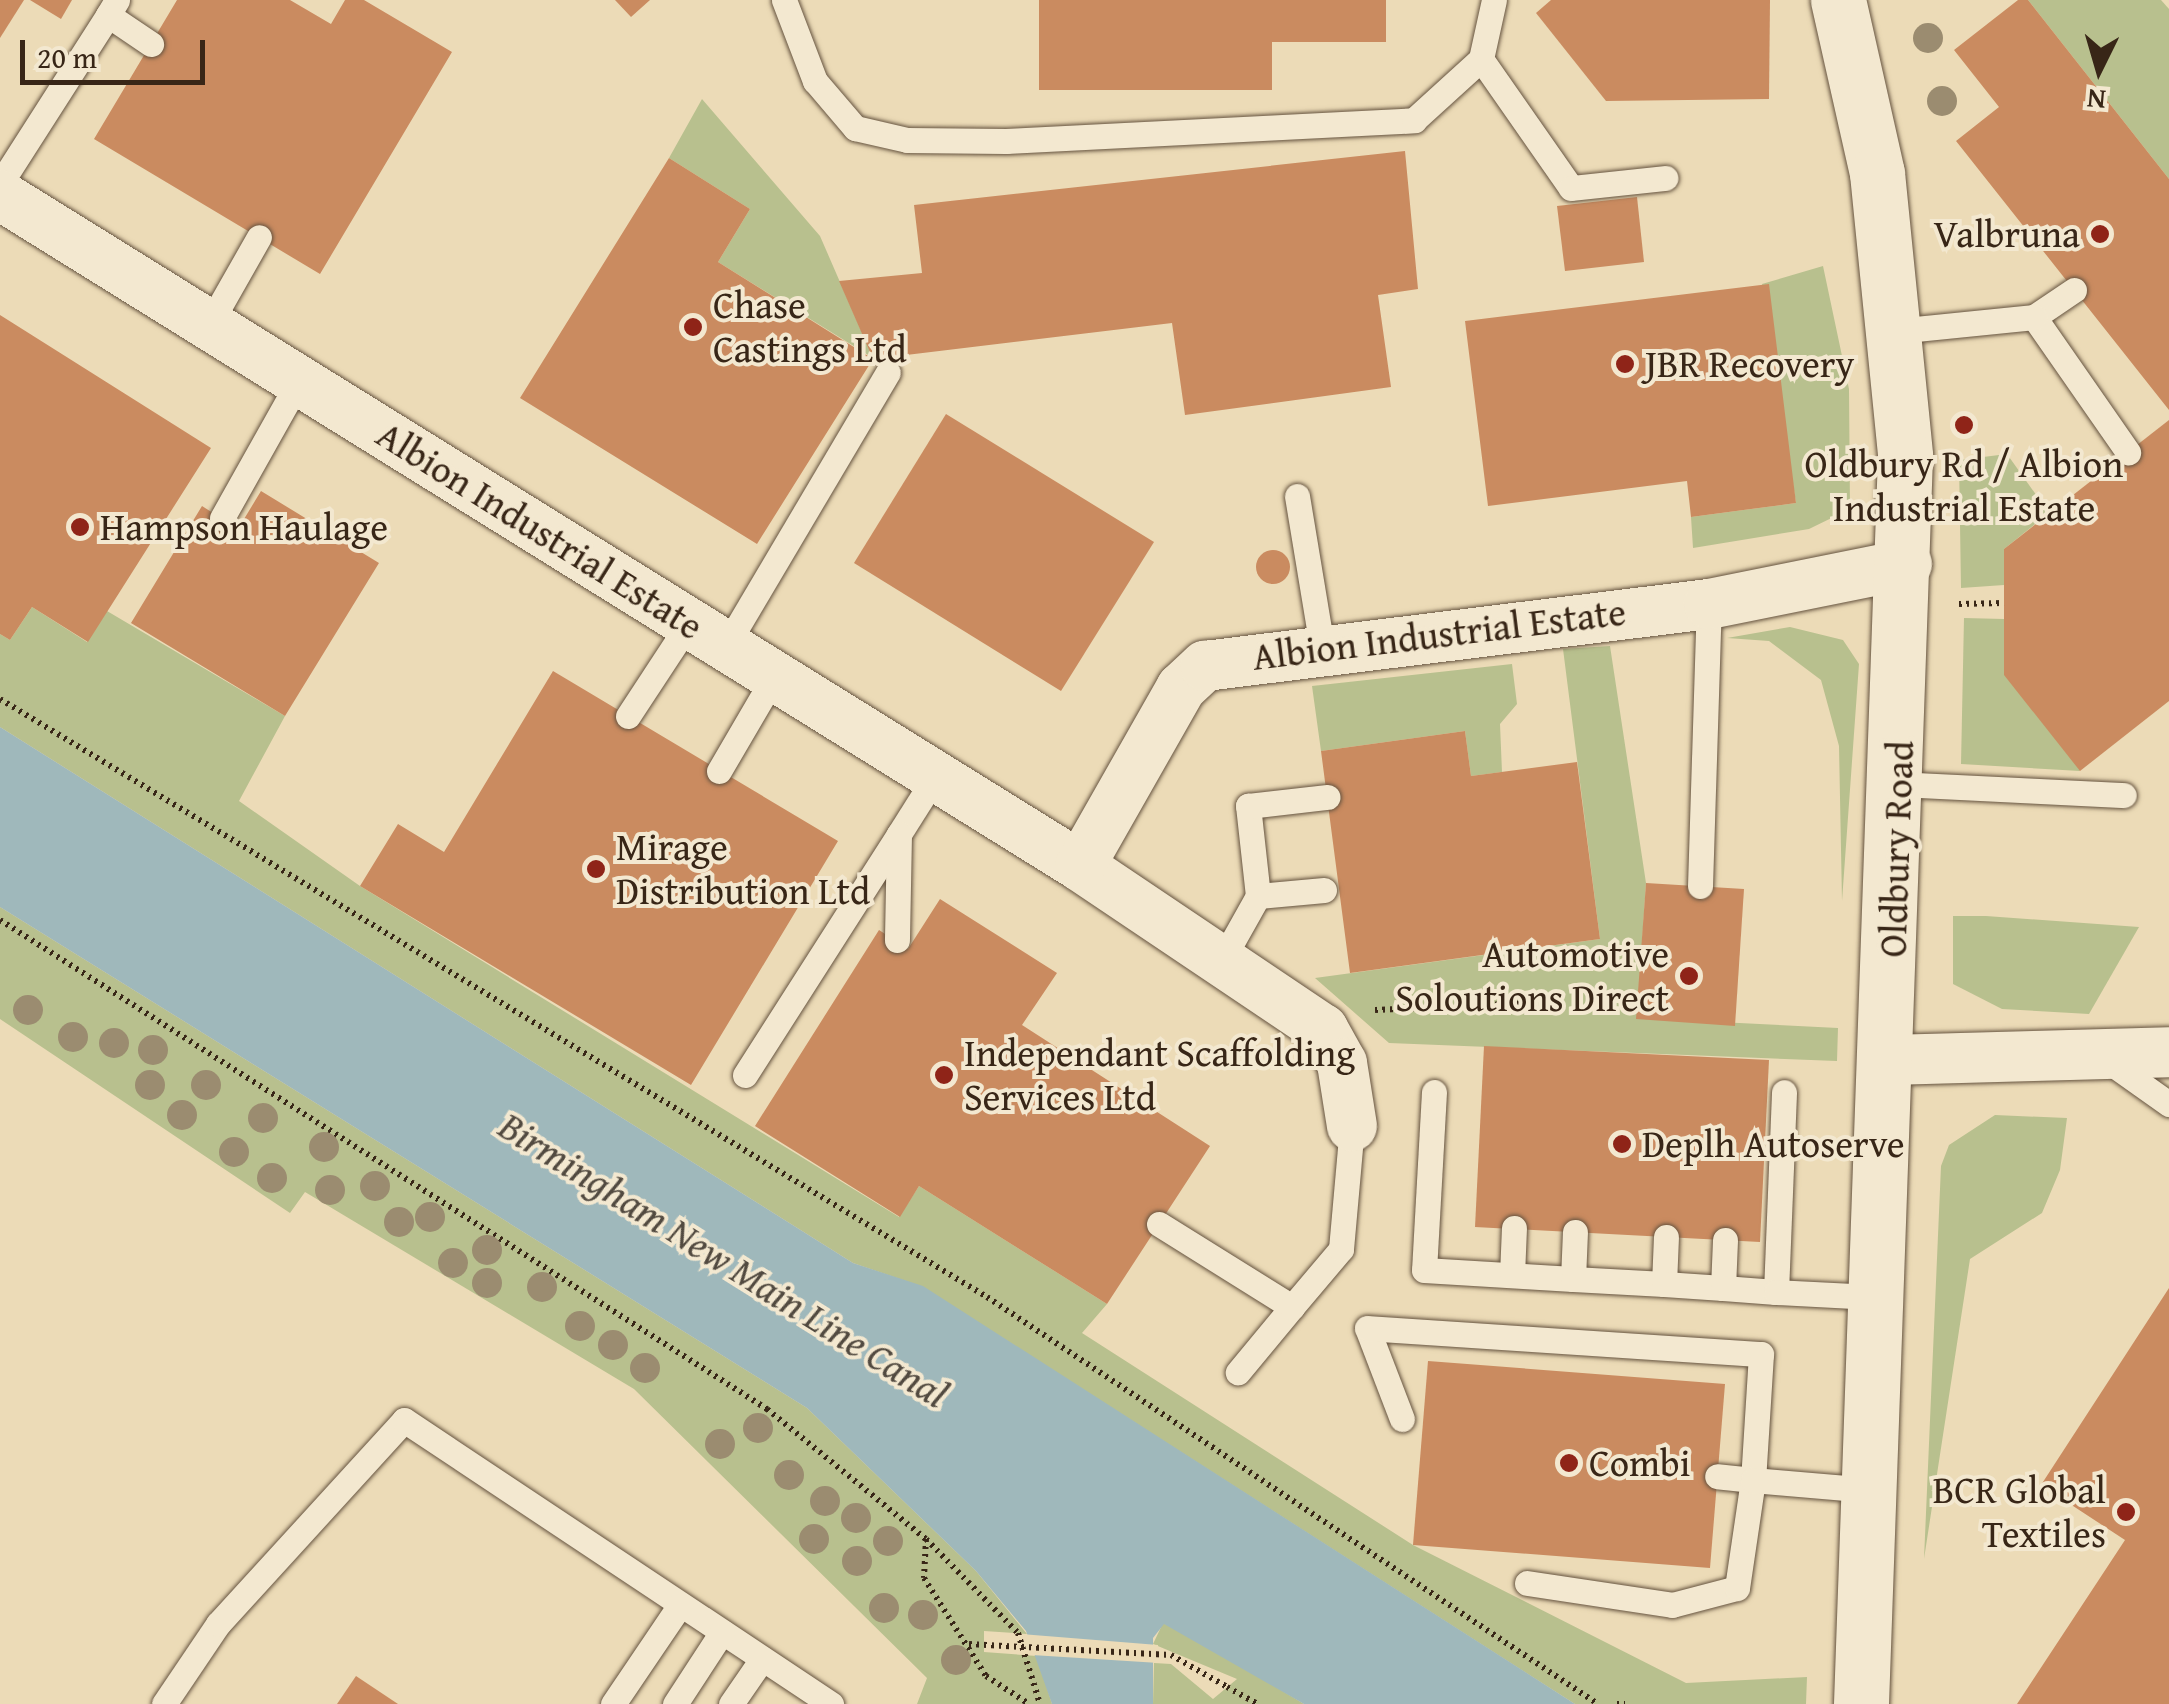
<!DOCTYPE html>
<html>
<head>
<meta charset="utf-8">
<style>
	body { margin:0 }
	#map { position:relative; width:2169px; height:1704px; overflow:hidden; background:#ecdbb7; font-family:"Gentium Book Plus",serif }
	div>[style] { position:absolute }
	[style*='--x'] { left:calc(var(--x)*1px); top:calc(var(--y)*1px); width:calc(var(--w)*1px); rotate:calc(var(--a)*1deg) }
	.green>* { inset:0; background:#b8c08e }
	.water>* { inset:0; background:#9fb8bb }
	.pier>* { inset:0; background:#ecdbb7 }
	.building>* { inset:0; background:#ca8b60 }
	.round { border-radius:50% }
	.path>* { height:6px; margin-top:-3px; transform-origin:0; background:repeating-linear-gradient(90deg,#382617 0 2.5px,transparent 0 7.5px) }
	.roads { filter:drop-shadow(0 0 2px #65533f) drop-shadow(0 0 2px #65533f) }
	.service>* { height:25px; margin:-12.5px; padding:0 12.5px; transform-origin:12.5px; border-radius:12.5px; background:#f3e8d0 }
	.minor>* { height:50px; margin:-25px; padding:0 25px; transform-origin:25px; border-radius:25px; background:#f3e8d0 }
	.secondary>* { height:55px; margin:-27.5px; padding:0 27.5px; transform-origin:27.5px; border-radius:27.5px; background:#f3e8d0 }
	.path-bridge>* { height:6px; margin-top:-3px; transform-origin:0; background:repeating-linear-gradient(90deg,#382617 0 2.5px,transparent 0 7.5px) }
	.trees>* { width:30px; height:30px; margin:-15px; border-radius:50%; background:#9b8c70 }
	.dots>* { width:28px; height:28px; translate:-50% -50%; box-sizing:border-box; border:5px solid #f3e8d0; border-radius:50% }
	span { translate:-50% -50%; white-space:nowrap; text-align:center; line-height:1.15; -webkit-text-stroke:8px #f3e8d0; paint-order:stroke }
	.poi-label { font-size:38px; color:#382617 }
	.right { translate:-100% -50%; text-align:right }
	.left { translate:0 -50%; text-align:left }
	.street-label { font-size:38px; color:#382617 }
	.water-label { font-size:40px; color:#524a40; font-style:italic }
	.north { position:absolute; left:2049px; top:20px; width:100px; height:100px; -webkit-text-stroke:8px #f3e8d0; paint-order:stroke; rotate:185deg; font-size:28px; font-weight:700; line-height:40px; text-align:center; color:#382617 }
	.north::after { content:''; display:block; margin:auto; width:35px; height:45px; background:#382617; clip-path:polygon(50% 0,100% 100%,50% 72%,0 100%) }
	.scale { position:absolute; left:20px; top:40px; width:185px; height:45px; box-sizing:border-box; border:5px solid #382617; border-top:0; padding-left:12px; font-size:30px; line-height:35px; white-space:nowrap; color:#382617; -webkit-text-stroke:8px #f3e8d0; paint-order:stroke }
</style>
</head>
<body>
<div id="map">
	<div class="green">
		<i style="clip-path:polygon(2028px 0,2161px 0,2169px 9px,2169px 179px)"></i>
		<i style="clip-path:polygon(702px 99px,820px 236px,873px 358px,718px 262px,750px 209px,669px 158px)"></i>
		<i style="clip-path:polygon(1823px 266px,1849px 389px,1850px 509px,1809px 529px,1693px 548px,1691px 517px,1796px 503px,1762px 284px)"></i>
		<i style="clip-path:polygon(2007px 454px,2049px 513px,2004px 549px,2004px 585px,1961px 588px,1959px 460px)"></i>
		<i style="clip-path:polygon(32px 607px,87px 642px,107px 611px,285px 716px,239px 801px,360px 886px,899px 1217px,919px 1186px,1107px 1304px,1082px 1333px,1413px 1545px,1686px 1683px,1807px 1677px,1806px 1704px,1575px 1704px,923px 1287px,853px 1263px,0 727px,0 634px,10px 640px)"></i>
		<i style="clip-path:polygon(1964px 618px,2004px 619px,2080px 771px,1961px 764px)"></i>
		<i style="clip-path:polygon(1790px 627px,1843px 640px,1859px 664px,1842px 901px,1839px 746px,1821px 680px,1769px 641px,1727px 638px)"></i>
		<i style="clip-path:polygon(1610px 646px,1646px 883px,1637px 1018px,1838px 1028px,1837px 1061px,1389px 1043px,1315px 978px,1600px 939px,1563px 649px)"></i>
		<i style="clip-path:polygon(1512px 664px,1517px 704px,1500px 724px,1502px 772px,1471px 776px,1465px 731px,1321px 751px,1312px 686px)"></i>
		<i style="clip-path:polygon(0 907px,807px 1408px,976px 1571px,1027px 1634px,984px 1631px,984px 1652px,1037px 1656px,1052px 1704px,917px 1704px,927px 1678px,634px 1389px,305px 1192px,290px 1213px,0 1019px)"></i>
		<i style="clip-path:polygon(1953px 916px,1986px 916px,2139px 927px,2089px 1014px,2002px 1009px,1953px 984px)"></i>
		<i style="clip-path:polygon(1995px 1115px,2067px 1118px,2060px 1170px,2042px 1213px,1970px 1259px,1924px 1559px,1941px 1166px,1949px 1145px)"></i>
		<i style="clip-path:polygon(1163px 1623px,1191px 1636px,1304px 1704px,1153px 1704px,1154px 1663px,1171px 1664px,1213px 1699px,1237px 1679px,1153px 1644px)"></i>
	</div>
	<div class="water">
		<i style="clip-path:polygon(0 727px,853px 1263px,923px 1286px,1575px 1704px,1304px 1704px,1164px 1624px,1153px 1638px,1153px 1704px,1052px 1704px,1026px 1631px,976px 1571px,807px 1408px,0 907px)"></i>
	</div>
	<div class="pier">
		<i style="clip-path:polygon(1021px 1634px,1158px 1645px,1159px 1663px,1032px 1655px)"></i>
	</div>
	<div class="building">
		<i style="clip-path:polygon(0 0,24px 0,0 38px)"></i>
		<i style="clip-path:polygon(30px 0,72px 0,61px 19px)"></i>
		<i style="clip-path:polygon(177px 0,290px 0,331px 24px,345px 0,364px 0,452px 52px,320px 274px,94px 139px)"></i>
		<i style="clip-path:polygon(615px 0,650px 0,631px 17px)"></i>
		<i style="clip-path:polygon(1039px 0,1386px 0,1386px 42px,1272px 42px,1272px 90px,1039px 90px)"></i>
		<i style="clip-path:polygon(1551px 0,1770px 0,1769px 99px,1606px 101px,1536px 13px)"></i>
		<i style="clip-path:polygon(2018px 0,2028px 0,2169px 179px,2169px 410px,1956px 141px,1999px 107px,1954px 50px)"></i>
		<i style="clip-path:polygon(1405px 151px,1418px 289px,1378px 295px,1391px 387px,1185px 415px,1172px 323px,873px 359px,757px 544px,520px 398px,669px 158px,750px 209px,718px 262px,873px 359px,839px 281px,922px 273px,914px 205px)"></i>
		<i style="clip-path:polygon(1637px 197px,1644px 262px,1565px 271px,1557px 206px)"></i>
		<i style="clip-path:polygon(1769px 284px,1796px 503px,1691px 517px,1687px 481px,1488px 506px,1465px 321px)"></i>
		<i style="clip-path:polygon(0 315px,211px 448px,88px 642px,32px 607px,10px 640px,0 634px)"></i>
		<i style="clip-path:polygon(946px 414px,1154px 542px,1061px 691px,854px 563px)"></i>
		<i style="clip-path:polygon(2169px 420px,2169px 701px,2080px 771px,2004px 675px,2004px 549px)"></i>
		<i style="clip-path:polygon(261px 491px,379px 563px,285px 716px,131px 623px,202px 506px,238px 529px)"></i>
		<i class="round" style="left:1256px;top:550px;width:34px;height:34px"></i>
		<i style="clip-path:polygon(553px 671px,838px 841px,691px 1085px,360px 886px,398px 824px,444px 852px)"></i>
		<i style="clip-path:polygon(1465px 731px,1471px 776px,1577px 762px,1600px 939px,1350px 973px,1321px 751px)"></i>
		<i style="clip-path:polygon(1646px 883px,1744px 889px,1735px 1026px,1636px 1019px)"></i>
		<i style="clip-path:polygon(940px 899px,1057px 973px,1022px 1025px,1210px 1146px,1107px 1304px,919px 1186px,900px 1217px,755px 1126px,879px 930px,908px 949px)"></i>
		<i style="clip-path:polygon(1484px 1046px,1769px 1060px,1760px 1242px,1475px 1227px)"></i>
		<i style="clip-path:polygon(2169px 1288px,2169px 1704px,2017px 1704px,2125px 1540px,2041px 1485px)"></i>
		<i style="clip-path:polygon(1428px 1361px,1725px 1384px,1710px 1568px,1413px 1545px)"></i>
		<i style="clip-path:polygon(356px 1676px,398px 1704px,337px 1704px)"></i>
	</div>
	<div class="path">
		<i style="--x:1959;--y:604;--w:45;--a:-1.3"></i>
		<i style="--x:0;--y:699;--w:1154;--a:31.21"></i>
		<i style="--x:987;--y:1297;--w:734;--a:33.67"></i>
		<i style="--x:0;--y:920;--w:910;--a:32.52"></i>
		<i style="--x:767;--y:1409;--w:205;--a:39.3"></i>
		<i style="--x:926;--y:1539;--w:39;--a:93"></i>
		<i style="--x:924;--y:1578;--w:116;--a:57.7"></i>
		<i style="--x:986;--y:1676;--w:51;--a:33.1"></i>
		<i style="--x:1375;--y:1010;--w:178;--a:-2.6"></i>
		<i style="--x:926;--y:1539;--w:132;--a:45.6"></i>
		<i style="--x:1018;--y:1633;--w:74;--a:72.8"></i>
		<i style="--x:1227;--y:1687;--w:35;--a:29"></i>
		<i style="--x:1617;--y:1704;--w:8;--a:0"></i>
	</div>
	<div class="roads">
		<div class="service">
			<i style="--x:117;--y:0;--w:17;--a:121"></i>
			<i style="--x:108;--y:15;--w:52;--a:34"></i>
			<i style="--x:784;--y:0;--w:87;--a:69.1"></i>
			<i style="--x:815;--y:81;--w:62;--a:49.6"></i>
			<i style="--x:855;--y:128;--w:53;--a:13"></i>
			<i style="--x:907;--y:140;--w:99;--a:0.6"></i>
			<i style="--x:1006;--y:141;--w:409;--a:-2.9"></i>
			<i style="--x:1414;--y:120;--w:91;--a:-42.3"></i>
			<i style="--x:1481;--y:59;--w:60;--a:-77.6"></i>
			<i style="--x:1481;--y:59;--w:157;--a:55.1"></i>
			<i style="--x:1571;--y:188;--w:95;--a:-6.1"></i>
			<i style="--x:0;--y:184;--w:201;--a:-57.4"></i>
			<i style="--x:2074;--y:290;--w:48;--a:146"></i>
			<i style="--x:2034;--y:317;--w:165;--a:55.2"></i>
			<i style="--x:209;--y:325;--w:101;--a:-60.4"></i>
			<i style="--x:1896;--y:331;--w:139;--a:-5.8"></i>
			<i style="--x:1297;--y:496;--w:153;--a:80.6"></i>
			<i style="--x:222;--y:518;--w:157;--a:-60.7"></i>
			<i style="--x:726;--y:646;--w:318;--a:-59.4"></i>
			<i style="--x:628;--y:716;--w:111;--a:-56.7"></i>
			<i style="--x:719;--y:771;--w:109;--a:-59.7"></i>
			<i style="--x:1897;--y:784;--w:227;--a:2.8"></i>
			<i style="--x:899;--y:834;--w:67;--a:-57.7"></i>
			<i style="--x:1700;--y:886;--w:282;--a:-88.2"></i>
			<i style="--x:1324;--y:890;--w:66;--a:174.8"></i>
			<i style="--x:1258;--y:896;--w:91;--a:-96.3"></i>
			<i style="--x:1248;--y:806;--w:80;--a:-6.5"></i>
			<i style="--x:1221;--y:962;--w:76;--a:-60.7"></i>
			<i style="--x:2104;--y:1058;--w:80;--a:35.3"></i>
			<i style="--x:745;--y:1075;--w:286;--a:-57.4"></i>
			<i style="--x:899;--y:834;--w:106;--a:91.1"></i>
			<i style="--x:1434;--y:1092;--w:178;--a:93.2"></i>
			<i style="--x:1424;--y:1270;--w:149;--a:3.5"></i>
			<i style="--x:1573;--y:1279;--w:47;--a:-87.6"></i>
			<i style="--x:1159;--y:1224;--w:157;--a:32"></i>
			<i style="--x:1292;--y:1307;--w:85;--a:129.7"></i>
			<i style="--x:1512;--y:1275;--w:47;--a:-87.6"></i>
			<i style="--x:1573;--y:1279;--w:91;--a:3.1"></i>
			<i style="--x:1664;--y:1284;--w:47;--a:-87.6"></i>
			<i style="--x:1664;--y:1284;--w:59;--a:3.9"></i>
			<i style="--x:1723;--y:1288;--w:48;--a:-87.6"></i>
			<i style="--x:1723;--y:1288;--w:53;--a:4.3"></i>
			<i style="--x:1776;--y:1292;--w:200;--a:-87.7"></i>
			<i style="--x:1776;--y:1292;--w:99;--a:2.9"></i>
			<i style="--x:1292;--y:1307;--w:76;--a:-49.8"></i>
			<i style="--x:1341;--y:1249;--w:123;--a:-84.9"></i>
			<i style="--x:1402;--y:1419;--w:97;--a:-111"></i>
			<i style="--x:1367;--y:1328;--w:395;--a:3.8"></i>
			<i style="--x:1761;--y:1354;--w:126;--a:93.6"></i>
			<i style="--x:1753;--y:1480;--w:36;--a:-174"></i>
			<i style="--x:1527;--y:1583;--w:147;--a:8.6"></i>
			<i style="--x:1672;--y:1605;--w:67;--a:-14.7"></i>
			<i style="--x:1737;--y:1588;--w:109;--a:-81.6"></i>
			<i style="--x:1753;--y:1480;--w:116;--a:4.9"></i>
			<i style="--x:164;--y:1704;--w:97;--a:-56"></i>
			<i style="--x:218;--y:1624;--w:276;--a:-47.6"></i>
			<i style="--x:404;--y:1420;--w:513;--a:33.63"></i>
			<i style="--x:613;--y:1704;--w:120;--a:-55.9"></i>
			<i style="--x:675;--y:1704;--w:86;--a:-56.9"></i>
			<i style="--x:731;--y:1704;--w:55;--a:-55.4"></i>
		</div>
		<div class="minor">
			<i style="--x:0;--y:195;--w:1271;--a:31.85"></i>
			<i style="--x:1080;--y:866;--w:293;--a:33.9"></i>
			<i style="--x:1323;--y:1029;--w:39;--a:61"></i>
			<i style="--x:1342;--y:1063;--w:64;--a:81"></i>
			<i style="--x:1080;--y:866;--w:205;--a:-60.4"></i>
			<i style="--x:1181;--y:688;--w:33;--a:-43"></i>
			<i style="--x:1205;--y:666;--w:508;--a:-7.01"></i>
			<i style="--x:1709;--y:604;--w:202;--a:-11.4"></i>
			<i style="--x:1889;--y:1060;--w:280;--a:-1.6"></i>
		</div>
		<div class="secondary">
			<i style="--x:1838;--y:0;--w:177;--a:77.3"></i>
			<i style="--x:1877;--y:173;--w:284;--a:84.3"></i>
			<i style="--x:1905;--y:456;--w:1249;--a:92.02"></i>
		</div>
	</div>
	<div class="path-bridge">
		<i style="--x:969;--y:1644;--w:202;--a:3.1"></i>
		<i style="--x:1171;--y:1655;--w:64;--a:29.7"></i>
	</div>
	<div class="trees">
		<i style="left:1928px;top:38px"></i>
		<i style="left:1942px;top:101px"></i>
		<i style="left:28px;top:1010px"></i>
		<i style="left:73px;top:1037px"></i>
		<i style="left:114px;top:1043px"></i>
		<i style="left:153px;top:1050px"></i>
		<i style="left:150px;top:1085px"></i>
		<i style="left:206px;top:1085px"></i>
		<i style="left:182px;top:1115px"></i>
		<i style="left:263px;top:1118px"></i>
		<i style="left:324px;top:1147px"></i>
		<i style="left:234px;top:1152px"></i>
		<i style="left:272px;top:1178px"></i>
		<i style="left:375px;top:1186px"></i>
		<i style="left:330px;top:1190px"></i>
		<i style="left:430px;top:1217px"></i>
		<i style="left:399px;top:1222px"></i>
		<i style="left:487px;top:1250px"></i>
		<i style="left:453px;top:1263px"></i>
		<i style="left:487px;top:1283px"></i>
		<i style="left:542px;top:1287px"></i>
		<i style="left:580px;top:1326px"></i>
		<i style="left:613px;top:1345px"></i>
		<i style="left:645px;top:1368px"></i>
		<i style="left:758px;top:1428px"></i>
		<i style="left:720px;top:1444px"></i>
		<i style="left:789px;top:1475px"></i>
		<i style="left:825px;top:1501px"></i>
		<i style="left:856px;top:1518px"></i>
		<i style="left:814px;top:1539px"></i>
		<i style="left:888px;top:1541px"></i>
		<i style="left:857px;top:1561px"></i>
		<i style="left:884px;top:1608px"></i>
		<i style="left:923px;top:1615px"></i>
		<i style="left:956px;top:1660px"></i>
	</div>
	<div class="dots">
		<i style="left:2100px;top:234px;background:#8f2418"></i>
		<i style="left:693px;top:327px;background:#8f2418"></i>
		<i style="left:1625px;top:364px;background:#8f2418"></i>
		<i style="left:1964px;top:425px;background:#8f2418"></i>
		<i style="left:80px;top:527px;background:#8f2418"></i>
		<i style="left:596px;top:869px;background:#8f2418"></i>
		<i style="left:1689px;top:976px;background:#8f2418"></i>
		<i style="left:944px;top:1075px;background:#8f2418"></i>
		<i style="left:1622px;top:1144px;background:#8f2418"></i>
		<i style="left:1569px;top:1463px;background:#8f2418"></i>
		<i style="left:2126px;top:1512px;background:#8f2418"></i>
	</div>
	<div class="poi-label">
		<span class="right" style="left:2080px;top:234px">Valbruna</span>
		<span class="left" style="left:713px;top:327px">Chase<br>Castings Ltd</span>
		<span class="left" style="left:1645px;top:364px">JBR Recovery</span>
		<span style="left:1964px;top:486px">Oldbury Rd / Albion<br>Industrial Estate</span>
		<span class="left" style="left:100px;top:527px">Hampson Haulage</span>
		<span class="left" style="left:616px;top:869px">Mirage<br>Distribution Ltd</span>
		<span class="right" style="left:1669px;top:976px">Automotive<br>Soloutions Direct</span>
		<span class="left" style="left:964px;top:1075px">Independant Scaffolding<br>Services Ltd</span>
		<span class="left" style="left:1642px;top:1144px">Deplh Autoserve</span>
		<span class="left" style="left:1589px;top:1463px">Combi</span>
		<span class="right" style="left:2106px;top:1512px">BCR Global<br>Textiles</span>
	</div>
	<div class="street-label">
		<span style="left:540px;top:530px;rotate:32deg">Albion Industrial Estate</span>
		<span style="left:1439px;top:634px;rotate:-7deg">Albion Industrial Estate</span>
		<span style="left:1896px;top:849px;rotate:-88deg">Oldbury Road</span>
	</div>
	<div class="water-label">
		<span style="left:724px;top:1259px;rotate:32deg">Birmingham New Main Line Canal</span>
	</div>
	<div class="north">N</div>
	<div class="scale">20 m</div>
</div>
</body>
</html>
